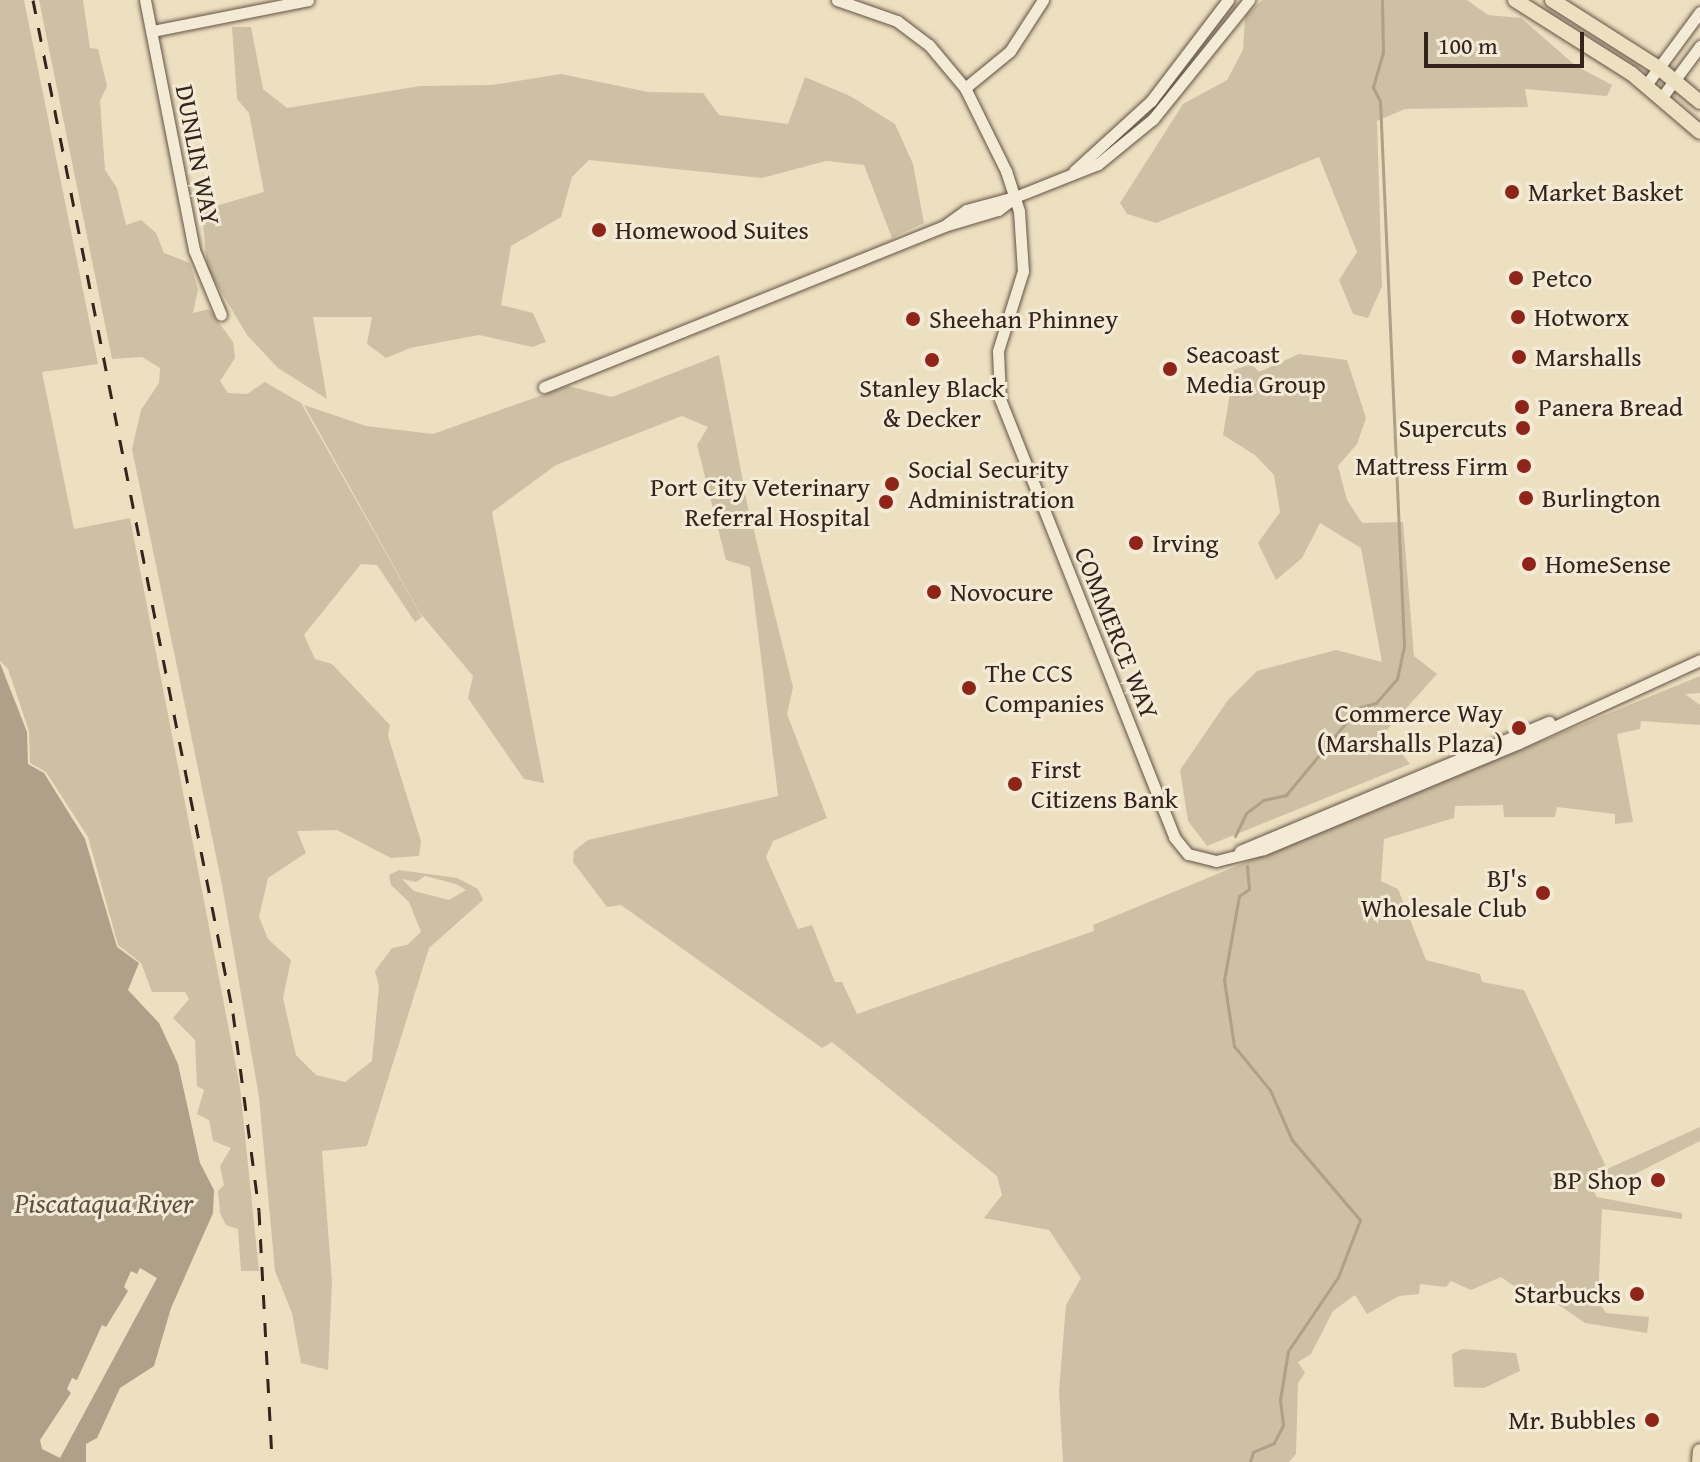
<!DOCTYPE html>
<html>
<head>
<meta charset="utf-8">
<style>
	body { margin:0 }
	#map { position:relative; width:1700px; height:1462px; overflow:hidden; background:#ede0c0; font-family:"Gentium Book Plus",serif }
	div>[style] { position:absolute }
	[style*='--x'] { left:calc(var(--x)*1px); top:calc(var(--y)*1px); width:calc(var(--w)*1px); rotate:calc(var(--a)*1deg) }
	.green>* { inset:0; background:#cec0a4 }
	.water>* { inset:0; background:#aea089 }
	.pier>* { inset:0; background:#ede0c0 }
	.stream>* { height:3px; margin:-1.5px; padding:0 1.5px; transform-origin:1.5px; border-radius:1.5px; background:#aea089 }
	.roads { filter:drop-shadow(0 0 2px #635246) drop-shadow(0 0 2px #635246) }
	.minor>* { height:11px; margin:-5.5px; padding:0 5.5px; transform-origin:5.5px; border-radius:5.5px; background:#f3ebd6 }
	.major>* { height:14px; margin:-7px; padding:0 7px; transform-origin:7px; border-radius:7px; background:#ede0c0 }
	.rail>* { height:3px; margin-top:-1.5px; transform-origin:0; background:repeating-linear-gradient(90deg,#35231d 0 14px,transparent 0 28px) }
	.dots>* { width:22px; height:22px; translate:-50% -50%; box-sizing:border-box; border:4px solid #f3ebd6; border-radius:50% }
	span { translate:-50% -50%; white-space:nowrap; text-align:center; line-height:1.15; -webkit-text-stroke:6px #f3ebd6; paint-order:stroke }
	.street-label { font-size:26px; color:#35231d }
	.poi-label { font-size:26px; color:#35231d }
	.left { translate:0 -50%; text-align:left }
	.right { translate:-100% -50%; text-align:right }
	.water-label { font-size:28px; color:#5f4f43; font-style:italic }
	.scale { position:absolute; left:1424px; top:32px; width:160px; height:36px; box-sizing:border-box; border:4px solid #35231d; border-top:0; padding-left:10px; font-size:24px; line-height:28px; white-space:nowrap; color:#35231d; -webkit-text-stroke:6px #f3ebd6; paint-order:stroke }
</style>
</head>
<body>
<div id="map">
	<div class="green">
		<i style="clip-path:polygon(0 0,24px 0,98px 364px,42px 372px,74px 529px,130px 518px,240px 1087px,259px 1271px,241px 1271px,238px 1229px,226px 1225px,220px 1213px,218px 1191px,224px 1185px,220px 1166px,231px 1148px,213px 1141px,209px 1120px,197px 1114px,204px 1090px,197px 1086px,195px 1040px,173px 1018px,189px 999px,185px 992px,152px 992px,141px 963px,118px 945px,88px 837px,46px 772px,30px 763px,29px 731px,8px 669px,0 661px)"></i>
		<i style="clip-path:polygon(evenodd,39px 0,83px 0,90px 48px,98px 49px,107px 86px,100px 101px,105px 170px,117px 188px,126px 225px,141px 220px,156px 233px,164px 253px,190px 263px,198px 289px,193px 313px,209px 309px,233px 342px,235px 358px,220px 381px,228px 393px,247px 394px,265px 382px,301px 403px,422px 617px,415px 622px,377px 565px,361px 564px,304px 635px,315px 659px,332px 664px,390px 725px,388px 736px,421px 841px,419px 856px,391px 858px,337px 830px,297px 831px,306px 853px,268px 878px,259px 917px,268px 939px,291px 960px,283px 998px,296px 1055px,316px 1075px,345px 1082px,372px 1061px,379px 987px,375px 971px,392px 948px,407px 945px,421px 932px,409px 902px,391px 885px,389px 875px,399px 870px,457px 878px,478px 889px,483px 900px,429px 948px,367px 1146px,322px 1151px,332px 1282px,328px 1370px,301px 1363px,292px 1313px,275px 1271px,259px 1097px,222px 885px,132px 449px,141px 410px,159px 383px,160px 368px,142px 357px,112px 359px,39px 0,425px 876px,456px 884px,466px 890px,449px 900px,414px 891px,402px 879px,416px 882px,425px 876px)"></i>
		<i style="clip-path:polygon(1262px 0,1467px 0,1488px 15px,1521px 18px,1576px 66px,1612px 85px,1607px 96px,1525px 89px,1528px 107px,1405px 109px,1377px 121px,1382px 286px,1368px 318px,1353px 314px,1339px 280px,1357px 252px,1319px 157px,1156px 223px,1127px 214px,1120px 203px,1183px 104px,1227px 80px,1243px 50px,1245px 17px)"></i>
		<i style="clip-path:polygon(232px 27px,251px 27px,263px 89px,287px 108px,420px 86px,492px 85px,561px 74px,648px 92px,703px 93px,719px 115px,788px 124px,805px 77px,850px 96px,895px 124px,913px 164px,924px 223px,892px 238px,864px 165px,826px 161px,762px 178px,589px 160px,572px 177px,561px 217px,511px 246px,501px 305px,533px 313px,546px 342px,532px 347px,479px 335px,410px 348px,386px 358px,367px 344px,372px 317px,313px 317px,327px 399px,278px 368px,247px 335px,207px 268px,202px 210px,264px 192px,249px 113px,237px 99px)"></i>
		<i style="clip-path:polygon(1299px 354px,1347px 360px,1366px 418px,1357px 444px,1338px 466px,1347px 500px,1362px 523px,1403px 522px,1414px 656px,1437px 674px,1385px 732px,1410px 764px,1207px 846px,1188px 821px,1180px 770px,1228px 700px,1257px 671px,1336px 650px,1382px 662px,1361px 548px,1320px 523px,1302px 558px,1276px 580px,1258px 543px,1280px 512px,1274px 475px,1255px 455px,1223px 435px,1234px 370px,1251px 364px,1259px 372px)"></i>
		<i style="clip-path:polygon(719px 355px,747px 503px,793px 687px,787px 714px,827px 818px,773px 841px,766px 857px,798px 929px,812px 925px,835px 982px,842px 982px,857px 1014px,1094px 931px,1093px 925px,1700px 676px,1700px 693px,1685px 694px,1700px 705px,1700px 725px,1641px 721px,1640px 729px,1617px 734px,1633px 822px,1615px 824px,1615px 814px,1557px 807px,1555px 817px,1504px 817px,1503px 805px,1455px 806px,1454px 818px,1384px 839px,1381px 881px,1398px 889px,1426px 960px,1480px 974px,1482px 982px,1524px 990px,1607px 1169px,1700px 1127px,1700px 1141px,1629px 1177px,1591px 1186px,1597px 1197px,1682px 1213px,1682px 1219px,1602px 1209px,1598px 1301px,1606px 1313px,1649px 1317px,1647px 1333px,1585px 1323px,1546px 1296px,1538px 1302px,1501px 1277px,1471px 1290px,1451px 1281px,1446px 1287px,1420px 1284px,1419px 1294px,1399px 1296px,1367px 1314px,1355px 1295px,1333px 1311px,1311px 1354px,1298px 1362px,1305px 1373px,1298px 1383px,1296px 1454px,1289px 1462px,1063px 1462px,1059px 1391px,1066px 1305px,1081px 1278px,1049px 1230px,984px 1218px,1002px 1195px,997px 1176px,832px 1042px,822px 1048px,621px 905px,607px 907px,573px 862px,574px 851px,588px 840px,778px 796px,750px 567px,726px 560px,697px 445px,708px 427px,682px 416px,556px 465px,492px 512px,544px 783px,524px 779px,468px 698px,473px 676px,420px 613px,304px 405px,366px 426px,433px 434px,568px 386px,612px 397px)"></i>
		<i style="clip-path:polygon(1462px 1349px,1516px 1353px,1520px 1371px,1484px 1388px,1454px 1387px,1452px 1354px)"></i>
	</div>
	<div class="water">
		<i style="clip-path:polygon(0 663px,27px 732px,28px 764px,44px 773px,85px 839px,117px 947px,139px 963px,128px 990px,159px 1023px,178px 1064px,200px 1163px,214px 1190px,213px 1213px,171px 1308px,154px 1366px,120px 1388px,97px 1438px,86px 1444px,86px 1462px,0 1462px)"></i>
	</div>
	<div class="pier">
		<i style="clip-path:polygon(140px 1268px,157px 1278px,60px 1458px,42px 1449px,40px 1440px,71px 1393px,67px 1389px,72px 1378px,77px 1380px,102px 1325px,106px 1327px,128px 1291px,124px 1287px,131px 1271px,137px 1274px)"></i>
	</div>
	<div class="stream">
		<i style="--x:1235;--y:836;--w:25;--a:-64"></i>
		<i style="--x:1246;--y:813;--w:21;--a:-37"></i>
		<i style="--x:1263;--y:800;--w:24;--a:-12"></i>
		<i style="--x:1286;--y:795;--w:113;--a:-50.4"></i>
		<i style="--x:1358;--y:708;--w:19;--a:-16"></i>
		<i style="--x:1376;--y:703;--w:32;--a:-49"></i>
		<i style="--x:1397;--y:679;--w:34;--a:-78"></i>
		<i style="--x:1404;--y:646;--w:546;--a:-92.52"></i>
		<i style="--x:1380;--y:101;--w:16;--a:-117"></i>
		<i style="--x:1373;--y:87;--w:35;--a:-74"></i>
		<i style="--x:1383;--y:53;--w:53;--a:-91.1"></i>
		<i style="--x:1247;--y:866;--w:23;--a:85"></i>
		<i style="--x:1249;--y:889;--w:12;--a:145"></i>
		<i style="--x:1239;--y:896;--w:85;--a:100.1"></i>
		<i style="--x:1224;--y:980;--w:67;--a:81.4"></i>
		<i style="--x:1234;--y:1046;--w:57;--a:50.7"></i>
		<i style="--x:1270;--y:1090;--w:55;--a:66.3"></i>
		<i style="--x:1292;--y:1140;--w:105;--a:49.6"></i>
		<i style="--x:1360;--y:1220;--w:61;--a:111.1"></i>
		<i style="--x:1338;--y:1277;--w:89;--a:124"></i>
		<i style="--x:1288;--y:1351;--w:50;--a:99.3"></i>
		<i style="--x:1280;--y:1400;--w:25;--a:83"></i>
		<i style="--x:1283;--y:1425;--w:20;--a:117"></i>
		<i style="--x:1274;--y:1443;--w:23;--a:157"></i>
		<i style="--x:1253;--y:1452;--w:10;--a:107"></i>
	</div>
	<div class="roads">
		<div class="minor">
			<i style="--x:145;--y:0;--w:255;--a:78.9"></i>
			<i style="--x:194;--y:250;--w:70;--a:67.4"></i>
			<i style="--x:837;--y:0;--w:64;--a:19.3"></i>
			<i style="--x:897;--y:21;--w:40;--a:37"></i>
			<i style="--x:929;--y:45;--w:56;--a:50.1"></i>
			<i style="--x:965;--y:88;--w:93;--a:63.7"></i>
			<i style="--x:1006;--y:171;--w:42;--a:72"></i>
			<i style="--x:1019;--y:211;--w:60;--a:86.2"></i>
			<i style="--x:1023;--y:271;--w:84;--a:107.4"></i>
			<i style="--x:998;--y:351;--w:48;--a:87.6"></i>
			<i style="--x:1000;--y:399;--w:471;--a:68.3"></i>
			<i style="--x:1174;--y:837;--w:22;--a:51"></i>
			<i style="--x:1188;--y:854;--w:29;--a:14"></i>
			<i style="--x:1216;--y:861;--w:49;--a:-14"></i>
			<i style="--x:1264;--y:849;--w:276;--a:-22.6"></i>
			<i style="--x:1519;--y:743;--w:199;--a:-24.6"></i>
			<i style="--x:152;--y:31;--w:159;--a:-11.2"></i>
			<i style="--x:1646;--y:85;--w:91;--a:-53.5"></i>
			<i style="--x:965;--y:88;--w:58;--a:-39.4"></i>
			<i style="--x:1010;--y:51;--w:61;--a:-57.1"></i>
			<i style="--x:1662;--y:97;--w:64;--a:-53.3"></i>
			<i style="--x:1074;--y:171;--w:104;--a:-42.3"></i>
			<i style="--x:1151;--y:101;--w:127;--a:-52.7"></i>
			<i style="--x:947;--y:224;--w:24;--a:-36"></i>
			<i style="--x:966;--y:210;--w:51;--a:-14.9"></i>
			<i style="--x:544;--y:387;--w:431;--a:-21.9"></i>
			<i style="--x:944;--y:226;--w:56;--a:-16.5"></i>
			<i style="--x:998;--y:210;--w:21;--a:-37"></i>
			<i style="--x:1015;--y:197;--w:89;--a:-21.7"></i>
			<i style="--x:1098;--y:164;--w:71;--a:-39.3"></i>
			<i style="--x:1153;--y:119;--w:153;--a:-51.1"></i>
			<i style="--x:1240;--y:851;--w:335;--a:-22.7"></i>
		</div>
		<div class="major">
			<i style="--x:1515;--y:0;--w:138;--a:32.3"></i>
			<i style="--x:1632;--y:74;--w:89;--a:40.5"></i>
			<i style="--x:1552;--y:0;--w:127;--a:32.4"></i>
			<i style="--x:1659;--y:68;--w:53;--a:39.7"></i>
			<i style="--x:1699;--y:1462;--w:11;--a:-85"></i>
		</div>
	</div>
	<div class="rail">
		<i style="--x:33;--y:0;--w:1033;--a:78.83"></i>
		<i style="--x:233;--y:1013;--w:200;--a:82.5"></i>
		<i style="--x:259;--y:1211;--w:251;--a:87"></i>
	</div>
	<div class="dots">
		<i style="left:1512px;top:192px;background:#8f2418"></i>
		<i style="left:599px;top:230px;background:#8f2418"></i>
		<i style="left:1516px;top:278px;background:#8f2418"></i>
		<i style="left:1518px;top:317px;background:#8f2418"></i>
		<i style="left:913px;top:319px;background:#8f2418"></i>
		<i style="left:1519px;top:357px;background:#8f2418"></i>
		<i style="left:932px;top:360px;background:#8f2418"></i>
		<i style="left:1170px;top:369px;background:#8f2418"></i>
		<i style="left:1522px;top:407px;background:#8f2418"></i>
		<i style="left:1523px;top:428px;background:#8f2418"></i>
		<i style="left:1524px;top:466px;background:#8f2418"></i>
		<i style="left:892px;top:484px;background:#8f2418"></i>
		<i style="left:1526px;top:498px;background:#8f2418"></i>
		<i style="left:886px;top:502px;background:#8f2418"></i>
		<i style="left:1136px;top:543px;background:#8f2418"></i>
		<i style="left:1529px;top:564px;background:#8f2418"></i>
		<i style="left:934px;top:592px;background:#8f2418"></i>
		<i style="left:969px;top:688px;background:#8f2418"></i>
		<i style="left:1519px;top:728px;background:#8f2418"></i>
		<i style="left:1015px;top:784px;background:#8f2418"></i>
		<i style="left:1543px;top:893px;background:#8f2418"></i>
		<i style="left:1658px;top:1180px;background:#8f2418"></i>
		<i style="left:1637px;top:1294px;background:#8f2418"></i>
		<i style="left:1652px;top:1420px;background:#8f2418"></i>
	</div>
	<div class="street-label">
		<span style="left:198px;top:155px;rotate:79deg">DUNLIN WAY</span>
		<span style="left:1117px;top:633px;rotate:68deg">COMMERCE WAY</span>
	</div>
	<div class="poi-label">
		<span class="left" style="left:1528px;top:192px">Market Basket</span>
		<span class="left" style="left:615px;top:230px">Homewood Suites</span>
		<span class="left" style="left:1532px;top:278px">Petco</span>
		<span class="left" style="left:1534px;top:317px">Hotworx</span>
		<span class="left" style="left:929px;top:319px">Sheehan Phinney</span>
		<span class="left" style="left:1186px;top:369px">Seacoast<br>Media Group</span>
		<span class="left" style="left:1535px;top:357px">Marshalls</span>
		<span style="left:932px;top:403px">Stanley Black<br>&amp; Decker</span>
		<span class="left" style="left:1538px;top:407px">Panera Bread</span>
		<span class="right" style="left:1507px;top:428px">Supercuts</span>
		<span class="right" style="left:1508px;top:466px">Mattress Firm</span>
		<span class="left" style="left:908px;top:484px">Social Security<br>Administration</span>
		<span class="right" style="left:870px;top:502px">Port City Veterinary<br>Referral Hospital</span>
		<span class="left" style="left:1542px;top:498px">Burlington</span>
		<span class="left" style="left:1152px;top:543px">Irving</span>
		<span class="left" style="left:1545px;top:564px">HomeSense</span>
		<span class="left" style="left:950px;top:592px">Novocure</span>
		<span class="left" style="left:985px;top:688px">The CCS<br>Companies</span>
		<span class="right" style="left:1503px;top:728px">Commerce Way<br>(Marshalls Plaza)</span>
		<span class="left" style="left:1031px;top:784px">First<br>Citizens Bank</span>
		<span class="right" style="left:1527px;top:893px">BJ's<br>Wholesale Club</span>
		<span class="right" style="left:1642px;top:1180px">BP Shop</span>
		<span class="right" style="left:1621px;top:1294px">Starbucks</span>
		<span class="right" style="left:1636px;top:1420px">Mr. Bubbles</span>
	</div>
	<div class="water-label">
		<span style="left:104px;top:1203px">Piscataqua River</span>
	</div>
	<div class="scale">100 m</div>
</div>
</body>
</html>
